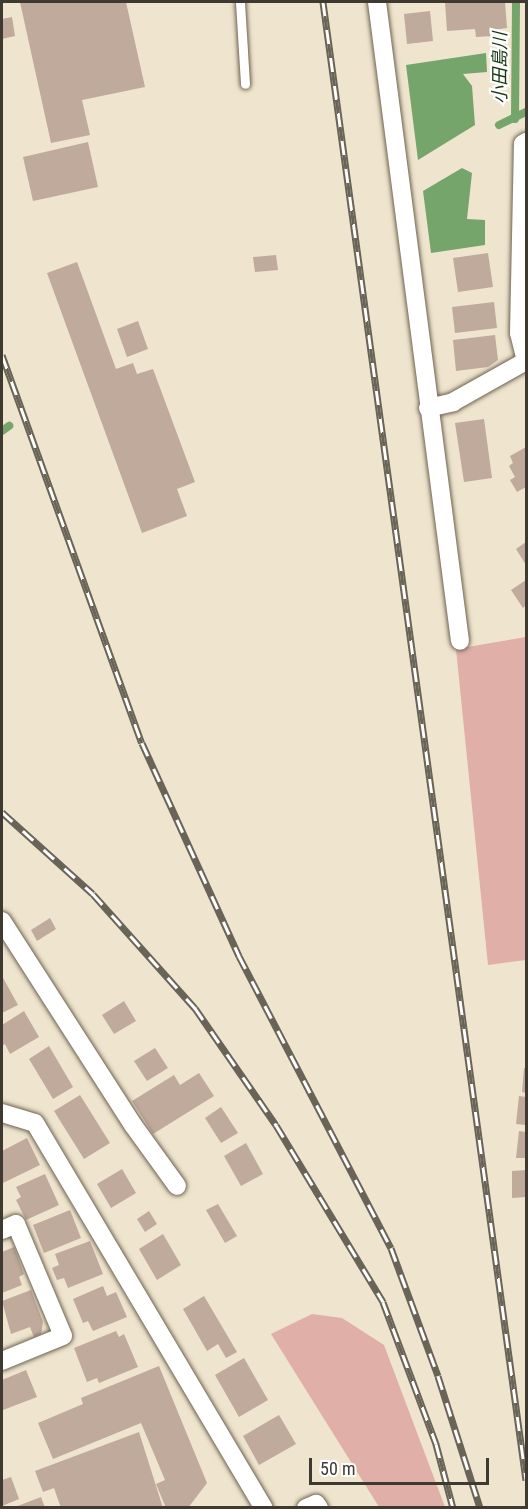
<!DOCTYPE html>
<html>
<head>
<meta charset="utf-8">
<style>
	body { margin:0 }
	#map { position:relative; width:528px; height:1509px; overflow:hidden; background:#efe4ce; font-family:"Roboto Condensed","Noto Sans JP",sans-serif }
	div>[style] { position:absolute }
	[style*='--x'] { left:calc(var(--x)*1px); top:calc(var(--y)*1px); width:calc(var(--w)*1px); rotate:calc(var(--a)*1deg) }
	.green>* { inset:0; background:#e0afa7 }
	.water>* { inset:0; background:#75a56b }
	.stream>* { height:8px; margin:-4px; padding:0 4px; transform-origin:4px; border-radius:4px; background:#75a56b }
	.building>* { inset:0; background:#bfaa9c }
	.roads { filter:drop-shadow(0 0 2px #6d6350) drop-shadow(0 0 2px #6d6350) }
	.lane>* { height:9px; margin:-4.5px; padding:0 4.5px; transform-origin:4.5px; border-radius:4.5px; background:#fff }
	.street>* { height:18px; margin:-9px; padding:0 9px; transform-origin:9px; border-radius:9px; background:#fff }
	.rail>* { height:7px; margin-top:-3.5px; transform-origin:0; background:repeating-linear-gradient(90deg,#fff 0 14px,#696358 0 28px); box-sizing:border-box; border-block:2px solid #696358 }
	span { translate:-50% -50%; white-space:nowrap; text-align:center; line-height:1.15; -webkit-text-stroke:4.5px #fff; paint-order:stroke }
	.water-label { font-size:18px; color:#15360d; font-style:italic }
	.frame { position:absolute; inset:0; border:3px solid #3e3931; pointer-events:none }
	.scale { position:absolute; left:309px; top:1458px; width:180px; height:27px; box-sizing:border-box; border:3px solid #3e3931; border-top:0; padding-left:8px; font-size:18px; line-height:21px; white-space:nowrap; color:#3e3931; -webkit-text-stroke:4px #fff; paint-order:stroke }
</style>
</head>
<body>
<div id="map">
	<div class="green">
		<i style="clip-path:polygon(526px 637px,526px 960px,488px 965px,456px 649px)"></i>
		<i style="clip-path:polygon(312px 1314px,342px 1318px,384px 1345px,445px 1507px,379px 1507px,271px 1334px)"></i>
	</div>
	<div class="water">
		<i style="clip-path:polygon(486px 53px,487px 72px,463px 74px,472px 86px,475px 125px,418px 160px,406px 65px)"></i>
		<i style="clip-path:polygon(462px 168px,472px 173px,467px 219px,485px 220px,485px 245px,431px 253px,423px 191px)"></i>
	</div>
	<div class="stream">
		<i style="--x:515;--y:119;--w:117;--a:-89.5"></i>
		<i style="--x:499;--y:125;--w:30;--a:-26"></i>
		<i style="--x:2;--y:431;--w:9;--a:-36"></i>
	</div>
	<div class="building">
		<i style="clip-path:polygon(20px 2px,126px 2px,145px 87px,82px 100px,90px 135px,51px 143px)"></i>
		<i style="clip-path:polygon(445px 2px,505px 2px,507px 28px,492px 30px,493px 36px,476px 37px,475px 29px,447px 31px)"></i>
		<i style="clip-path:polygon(430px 11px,433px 41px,407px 44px,404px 14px)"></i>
		<i style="clip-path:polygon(12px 17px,15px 36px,2px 39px,2px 19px)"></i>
		<i style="clip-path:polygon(88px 142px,98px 187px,33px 201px,23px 157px)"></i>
		<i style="clip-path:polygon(488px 253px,493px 287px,458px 292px,453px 258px)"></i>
		<i style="clip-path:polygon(276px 255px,278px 270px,255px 272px,253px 257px)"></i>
		<i style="clip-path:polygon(77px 262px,116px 369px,133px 363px,137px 374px,153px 369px,195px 482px,177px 489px,187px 516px,142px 533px,47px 273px)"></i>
		<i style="clip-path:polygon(494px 302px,497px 328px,455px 333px,452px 307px)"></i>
		<i style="clip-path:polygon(138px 321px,148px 349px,127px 357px,117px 329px)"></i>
		<i style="clip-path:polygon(495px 335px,498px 360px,488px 367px,456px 371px,453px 340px)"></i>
		<i style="clip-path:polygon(484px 419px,492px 478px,464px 482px,455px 423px)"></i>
		<i style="clip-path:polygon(526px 447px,526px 487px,517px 492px,510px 480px,515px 477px,509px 466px,513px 463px,510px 456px)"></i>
		<i style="clip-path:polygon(526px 542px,526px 565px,516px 549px)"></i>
		<i style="clip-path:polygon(526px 580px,526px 605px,523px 608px,511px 590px)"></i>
		<i style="clip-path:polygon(50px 918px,56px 929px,37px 941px,31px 930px)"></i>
		<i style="clip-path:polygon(2px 976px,18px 1005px,2px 1013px)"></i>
		<i style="clip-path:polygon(124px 1001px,136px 1021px,114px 1034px,102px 1015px)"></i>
		<i style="clip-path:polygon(24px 1011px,39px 1037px,10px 1054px,5px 1044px,2px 1046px,2px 1025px)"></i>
		<i style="clip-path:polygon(49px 1046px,73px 1087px,53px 1099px,29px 1059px)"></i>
		<i style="clip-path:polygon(155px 1048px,168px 1068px,147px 1081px,134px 1061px)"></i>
		<i style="clip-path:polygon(524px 1068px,526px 1068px,526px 1093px,522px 1092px)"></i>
		<i style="clip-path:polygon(199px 1073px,214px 1096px,153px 1134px,132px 1101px,174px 1075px,180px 1085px)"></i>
		<i style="clip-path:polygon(80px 1095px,110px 1143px,84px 1159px,54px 1111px)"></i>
		<i style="clip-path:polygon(519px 1096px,526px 1097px,526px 1125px,516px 1124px)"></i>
		<i style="clip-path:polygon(221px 1107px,238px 1133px,221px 1143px,205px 1118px)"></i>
		<i style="clip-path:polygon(519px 1131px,526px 1132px,526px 1158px,516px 1158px)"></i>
		<i style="clip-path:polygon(27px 1138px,40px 1165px,3px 1183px,2px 1151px)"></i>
		<i style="clip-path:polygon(246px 1143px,263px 1174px,241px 1186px,224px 1156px)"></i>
		<i style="clip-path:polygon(122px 1169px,136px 1193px,111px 1208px,97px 1184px)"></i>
		<i style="clip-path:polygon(526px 1170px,526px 1197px,512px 1198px,512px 1171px)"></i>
		<i style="clip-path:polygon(45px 1174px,59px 1205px,26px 1220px,16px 1200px,21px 1197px,16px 1187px)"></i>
		<i style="clip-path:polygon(218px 1204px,237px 1236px,225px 1243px,206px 1210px)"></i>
		<i style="clip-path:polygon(70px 1210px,81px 1238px,44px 1253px,33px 1225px)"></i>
		<i style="clip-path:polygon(149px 1211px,157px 1224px,145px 1232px,137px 1219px)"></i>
		<i style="clip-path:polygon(163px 1234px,181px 1265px,157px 1280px,139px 1249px)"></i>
		<i style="clip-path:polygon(90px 1241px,103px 1274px,68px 1288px,64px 1278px,57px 1280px,52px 1268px,59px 1265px,55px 1254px)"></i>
		<i style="clip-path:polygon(14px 1247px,24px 1274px,19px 1277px,22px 1285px,2px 1293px,2px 1252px)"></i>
		<i style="clip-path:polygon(103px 1286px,107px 1296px,116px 1292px,127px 1317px,93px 1331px,88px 1321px,83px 1323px,73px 1299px)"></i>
		<i style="clip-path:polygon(31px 1290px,43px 1322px,41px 1334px,34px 1337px,30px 1327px,11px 1334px,2px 1301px)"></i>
		<i style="clip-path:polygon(204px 1296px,237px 1352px,226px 1358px,218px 1344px,207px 1351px,183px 1309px)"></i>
		<i style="clip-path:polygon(116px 1331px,119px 1337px,124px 1334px,138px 1367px,99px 1383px,97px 1378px,87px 1382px,74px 1348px)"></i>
		<i style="clip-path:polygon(244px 1358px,268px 1400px,239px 1417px,215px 1375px)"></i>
		<i style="clip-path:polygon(159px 1366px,207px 1483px,188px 1508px,166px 1508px,156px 1484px,165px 1480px,141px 1423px,53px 1459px,38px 1423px,83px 1404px,81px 1398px)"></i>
		<i style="clip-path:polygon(26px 1370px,37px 1397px,3px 1410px,2px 1380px)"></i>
		<i style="clip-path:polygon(279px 1415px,296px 1444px,259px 1465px,243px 1436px)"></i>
		<i style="clip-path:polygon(139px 1432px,163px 1508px,61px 1508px,54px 1488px,43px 1492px,35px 1471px)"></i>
		<i style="clip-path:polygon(11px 1477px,19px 1499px,2px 1506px,2px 1480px)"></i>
		<i style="clip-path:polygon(41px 1497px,45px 1508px,15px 1508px,15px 1507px)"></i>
	</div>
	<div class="roads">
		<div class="lane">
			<i style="--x:240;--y:2;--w:82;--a:86.5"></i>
		</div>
		<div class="street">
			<i style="--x:377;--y:2;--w:644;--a:82.6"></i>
			<i style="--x:526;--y:361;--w:29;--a:-104"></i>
			<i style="--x:519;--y:333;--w:189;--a:-88.8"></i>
			<i style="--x:523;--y:144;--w:4;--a:-34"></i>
			<i style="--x:428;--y:408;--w:26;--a:-13"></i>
			<i style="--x:453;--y:402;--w:84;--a:-29.3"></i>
			<i style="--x:2;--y:921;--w:242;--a:57.3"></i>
			<i style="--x:133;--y:1125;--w:75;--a:54.2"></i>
			<i style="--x:2;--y:1113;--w:34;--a:17"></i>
			<i style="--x:35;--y:1123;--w:448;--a:59.3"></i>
			<i style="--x:2;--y:1230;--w:15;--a:-23"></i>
			<i style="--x:16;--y:1224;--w:121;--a:67.2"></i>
			<i style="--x:63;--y:1336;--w:66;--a:157.7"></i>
			<i style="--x:306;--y:1508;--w:11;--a:-22"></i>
			<i style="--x:316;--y:1504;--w:5;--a:53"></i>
		</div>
	</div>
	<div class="rail">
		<i style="--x:323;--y:2;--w:1492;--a:82.18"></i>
		<i style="--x:2;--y:355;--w:412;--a:70.2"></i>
		<i style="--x:142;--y:743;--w:234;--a:65.5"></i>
		<i style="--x:239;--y:956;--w:329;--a:62.5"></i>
		<i style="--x:391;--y:1248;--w:136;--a:69.8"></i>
		<i style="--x:438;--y:1376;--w:139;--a:72.3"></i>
		<i style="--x:2;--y:812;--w:122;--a:42"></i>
		<i style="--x:93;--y:894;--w:153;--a:48.2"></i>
		<i style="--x:195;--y:1008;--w:142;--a:55.3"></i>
		<i style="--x:276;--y:1125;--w:207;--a:58.8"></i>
		<i style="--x:383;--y:1302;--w:152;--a:69.5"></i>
		<i style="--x:436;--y:1444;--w:66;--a:75.1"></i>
	</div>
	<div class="water-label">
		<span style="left:500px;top:68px;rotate:-90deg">小田島川</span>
	</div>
	<div class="frame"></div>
	<div class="scale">50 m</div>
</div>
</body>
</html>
